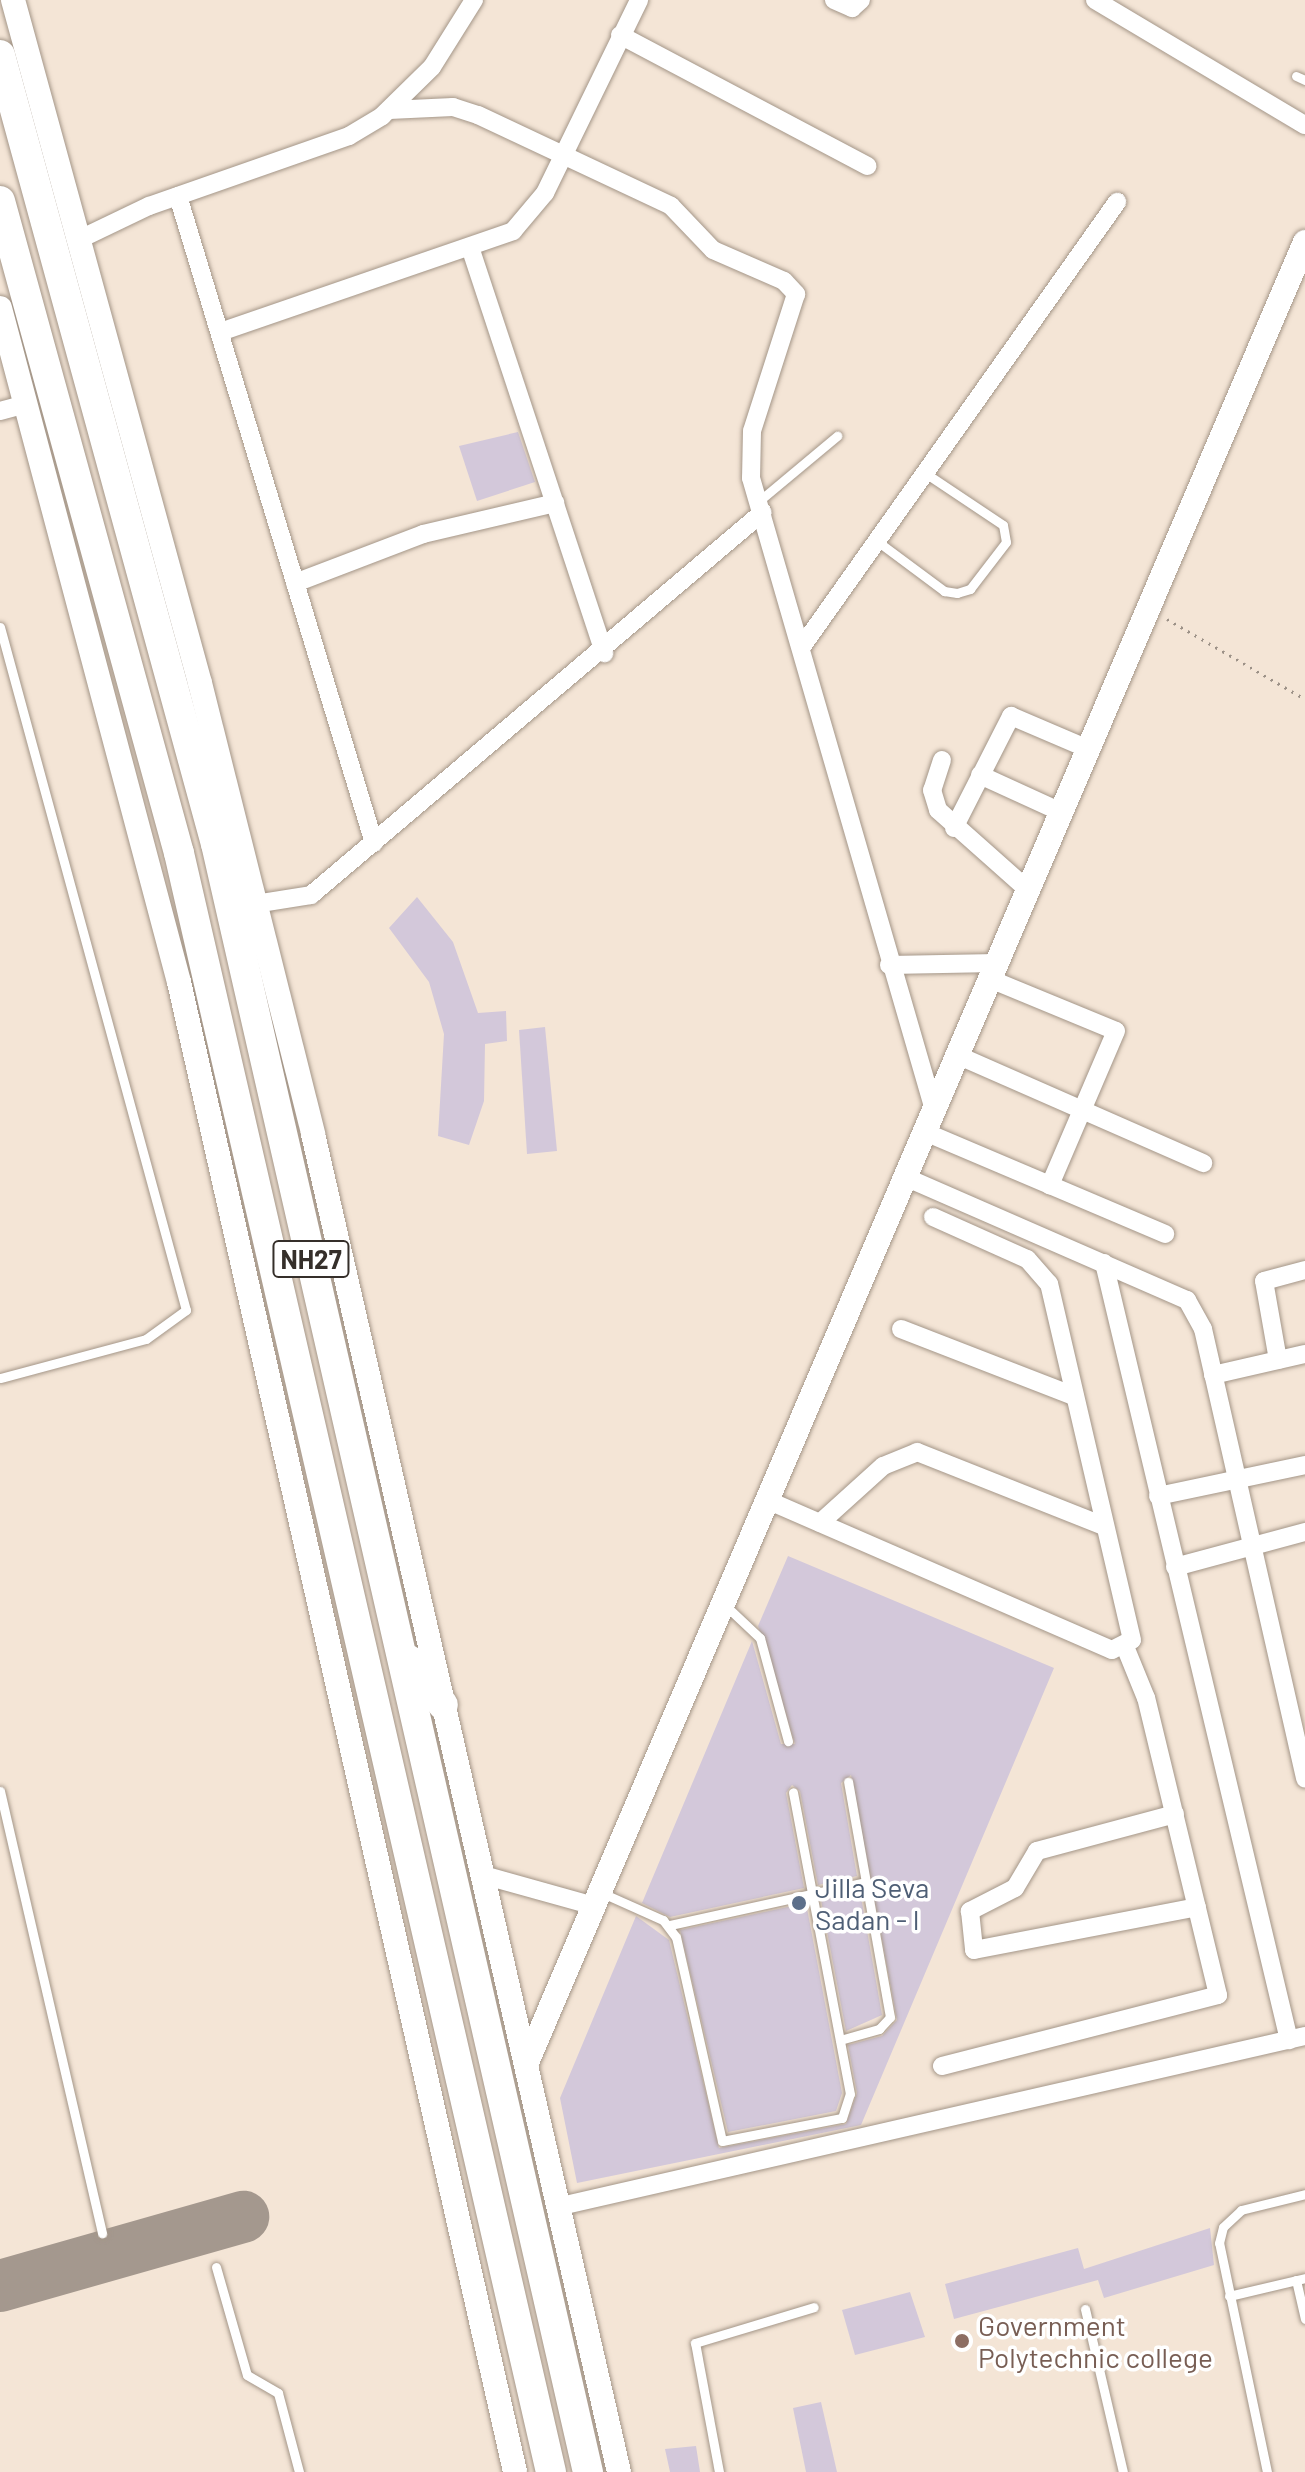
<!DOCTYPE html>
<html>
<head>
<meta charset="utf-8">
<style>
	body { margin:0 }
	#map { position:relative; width:1305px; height:2472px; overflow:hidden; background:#f4e5d6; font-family:Barlow,sans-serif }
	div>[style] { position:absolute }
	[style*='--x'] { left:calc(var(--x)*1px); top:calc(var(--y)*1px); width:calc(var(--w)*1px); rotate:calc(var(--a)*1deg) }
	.taxiway>* { height:52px; margin:-26px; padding:0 26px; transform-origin:26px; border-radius:26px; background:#a4988e }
	.building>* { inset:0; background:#d3c8da }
	.path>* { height:3px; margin-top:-1.5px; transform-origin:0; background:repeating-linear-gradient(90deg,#9c9187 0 2px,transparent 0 8px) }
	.roads { filter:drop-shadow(0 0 2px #a49688) drop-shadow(0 0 2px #a49688) }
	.service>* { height:9px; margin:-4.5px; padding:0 4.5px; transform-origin:4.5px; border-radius:4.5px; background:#fff }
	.minor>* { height:18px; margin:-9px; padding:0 9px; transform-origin:9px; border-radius:9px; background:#fff }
	.tertiary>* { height:24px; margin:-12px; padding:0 12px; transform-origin:12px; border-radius:12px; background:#fff }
	.trunk>* { height:30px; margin:-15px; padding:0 15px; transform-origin:15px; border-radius:15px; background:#fff }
	.dots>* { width:22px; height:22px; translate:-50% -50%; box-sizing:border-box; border:4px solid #fff; border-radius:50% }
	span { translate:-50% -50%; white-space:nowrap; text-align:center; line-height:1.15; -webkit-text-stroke:7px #fff; paint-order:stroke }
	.shield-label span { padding:2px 6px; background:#fff; border:2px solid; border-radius:6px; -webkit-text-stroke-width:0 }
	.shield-label { font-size:26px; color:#352f2a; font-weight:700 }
	.service-label { font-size:28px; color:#4e5e75 }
	.left { translate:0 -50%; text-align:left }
	.education-label { font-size:28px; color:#785e54 }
</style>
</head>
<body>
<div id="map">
	<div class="taxiway">
		<i style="--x:0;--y:2286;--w:253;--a:-15.9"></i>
	</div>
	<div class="building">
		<i style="clip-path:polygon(518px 432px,535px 482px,477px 501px,459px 446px)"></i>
		<i style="clip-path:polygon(417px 897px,453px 942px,478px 1013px,506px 1011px,507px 1041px,485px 1044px,484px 1101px,469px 1145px,438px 1136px,444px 1034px,429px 982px,389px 928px)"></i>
		<i style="clip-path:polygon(545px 1027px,557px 1151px,527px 1154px,519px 1030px)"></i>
		<i style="clip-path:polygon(788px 1556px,1054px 1668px,861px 2125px,577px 2183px,560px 2098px,636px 1916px,669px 1940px,719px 2148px,846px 2124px,857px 2093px,848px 2045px,882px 2036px,897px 2020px,851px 1775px,841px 1783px,857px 1876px,818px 1885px,800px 1791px,792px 1785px,786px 1793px,804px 1888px,670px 1917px,642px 1903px,752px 1641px,781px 1744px,795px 1744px,758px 1626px)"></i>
		<i style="clip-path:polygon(860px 1891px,882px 2015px,846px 2031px,821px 1900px)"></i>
		<i style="clip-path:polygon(806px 1903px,842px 2093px,836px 2111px,728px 2132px,680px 1930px)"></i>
		<i style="clip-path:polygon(1210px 2228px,1214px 2265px,1104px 2298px,1098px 2280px,954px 2319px,945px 2284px,1078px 2248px,1084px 2269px)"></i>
		<i style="clip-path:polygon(910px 2292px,925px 2337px,855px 2355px,842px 2310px)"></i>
		<i style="clip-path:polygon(821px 2402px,837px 2472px,806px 2472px,793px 2408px)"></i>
		<i style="clip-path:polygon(696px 2446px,700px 2472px,670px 2472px,665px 2449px)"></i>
	</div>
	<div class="path">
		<i style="--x:1167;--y:619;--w:160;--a:30.1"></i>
	</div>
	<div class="roads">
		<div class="service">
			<i style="--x:1296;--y:76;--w:10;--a:24"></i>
			<i style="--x:759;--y:501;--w:102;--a:-39.8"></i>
			<i style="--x:877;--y:541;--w:84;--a:36.7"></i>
			<i style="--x:944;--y:591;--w:13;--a:9"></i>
			<i style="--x:957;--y:593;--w:14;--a:-17"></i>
			<i style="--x:970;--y:589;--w:59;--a:-52.5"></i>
			<i style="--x:1006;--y:542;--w:17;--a:-100"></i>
			<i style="--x:1003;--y:525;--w:94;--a:-146.3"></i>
			<i style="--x:0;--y:627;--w:708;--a:74.77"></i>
			<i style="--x:186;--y:1310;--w:49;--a:144.1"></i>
			<i style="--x:146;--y:1339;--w:151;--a:165"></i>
			<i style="--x:726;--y:1606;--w:47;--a:43.3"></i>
			<i style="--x:760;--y:1638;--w:107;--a:74.8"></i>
			<i style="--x:0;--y:1791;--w:454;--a:77"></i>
			<i style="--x:600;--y:1892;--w:69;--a:24"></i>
			<i style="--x:663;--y:1920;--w:21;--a:53"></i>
			<i style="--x:676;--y:1937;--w:209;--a:77.3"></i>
			<i style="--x:722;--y:2141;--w:122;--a:-10.9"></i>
			<i style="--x:842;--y:2118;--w:25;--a:-72"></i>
			<i style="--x:850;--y:2094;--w:307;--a:-100.7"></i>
			<i style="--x:670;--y:1925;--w:201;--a:-12.4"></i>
			<i style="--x:840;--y:2040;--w:41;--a:-15.8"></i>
			<i style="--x:879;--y:2029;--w:16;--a:-47"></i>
			<i style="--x:890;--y:2017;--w:239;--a:-100.1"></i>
			<i style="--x:216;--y:2267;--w:112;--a:74"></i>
			<i style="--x:247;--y:2375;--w:36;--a:30"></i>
			<i style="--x:278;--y:2393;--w:82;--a:75.1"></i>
			<i style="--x:1296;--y:2280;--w:40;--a:77"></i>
			<i style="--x:1229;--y:2296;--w:78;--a:-13.3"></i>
			<i style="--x:1085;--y:2309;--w:167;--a:76.9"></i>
			<i style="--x:719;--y:2472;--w:131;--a:-100.5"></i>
			<i style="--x:695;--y:2343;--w:124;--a:-16.8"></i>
			<i style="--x:1267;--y:2472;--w:234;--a:-101.8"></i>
			<i style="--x:1219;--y:2243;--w:16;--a:-76"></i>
			<i style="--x:1223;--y:2227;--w:25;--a:-43"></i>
			<i style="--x:1241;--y:2210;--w:66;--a:-14"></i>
		</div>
		<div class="minor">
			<i style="--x:834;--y:0;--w:20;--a:24"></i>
			<i style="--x:852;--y:8;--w:12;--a:-42"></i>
			<i style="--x:1095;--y:0;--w:244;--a:30.8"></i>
			<i style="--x:620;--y:35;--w:280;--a:27.9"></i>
			<i style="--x:389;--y:110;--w:64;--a:-2.7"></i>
			<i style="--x:453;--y:107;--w:26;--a:18"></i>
			<i style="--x:478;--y:115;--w:213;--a:25.2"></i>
			<i style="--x:671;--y:206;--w:61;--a:46.3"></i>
			<i style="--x:713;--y:250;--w:77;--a:23.6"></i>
			<i style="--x:784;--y:281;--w:18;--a:47"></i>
			<i style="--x:796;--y:294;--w:144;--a:107.8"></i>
			<i style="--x:752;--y:431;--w:47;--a:91.2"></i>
			<i style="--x:751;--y:478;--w:658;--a:73.85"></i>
			<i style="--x:178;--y:196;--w:676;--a:73.15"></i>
			<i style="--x:78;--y:240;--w:79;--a:-25.6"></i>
			<i style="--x:149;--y:206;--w:212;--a:-19.3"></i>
			<i style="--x:349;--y:136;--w:39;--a:-31"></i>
			<i style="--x:382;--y:116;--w:70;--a:-44.4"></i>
			<i style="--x:432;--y:67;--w:79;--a:-57.9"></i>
			<i style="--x:470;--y:247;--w:428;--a:71.7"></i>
			<i style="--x:220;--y:332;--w:310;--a:-19"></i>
			<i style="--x:513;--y:231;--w:50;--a:-49.9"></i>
			<i style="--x:545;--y:193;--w:215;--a:-64"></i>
			<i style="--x:0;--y:411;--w:28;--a:-15"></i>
			<i style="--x:295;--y:583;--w:137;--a:-20.9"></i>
			<i style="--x:423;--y:534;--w:136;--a:-13.2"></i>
			<i style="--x:801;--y:648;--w:547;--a:-54.68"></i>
			<i style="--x:942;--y:760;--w:32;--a:108"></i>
			<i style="--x:932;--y:790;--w:21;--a:73"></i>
			<i style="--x:938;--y:810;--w:120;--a:41.6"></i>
			<i style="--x:980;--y:775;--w:89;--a:24.6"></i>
			<i style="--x:954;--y:828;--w:126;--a:-63"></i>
			<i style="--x:1011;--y:716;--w:84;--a:23.2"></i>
			<i style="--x:255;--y:904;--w:57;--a:-9.1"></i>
			<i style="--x:311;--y:895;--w:592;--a:-40.28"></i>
			<i style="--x:889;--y:965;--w:108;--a:-1.1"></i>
			<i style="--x:990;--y:979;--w:136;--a:22.4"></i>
			<i style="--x:1116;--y:1031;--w:168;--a:113.2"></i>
			<i style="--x:957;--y:1055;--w:269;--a:23.7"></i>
			<i style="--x:925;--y:1132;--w:261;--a:23"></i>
			<i style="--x:905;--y:1177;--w:308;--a:23.6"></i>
			<i style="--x:1187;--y:1300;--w:33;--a:61"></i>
			<i style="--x:1203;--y:1329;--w:461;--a:77.2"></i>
			<i style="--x:1104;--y:1263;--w:799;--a:76.61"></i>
			<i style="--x:901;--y:1329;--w:186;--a:21.2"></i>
			<i style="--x:1278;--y:1360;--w:80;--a:-100"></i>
			<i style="--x:1264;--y:1281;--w:42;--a:-15"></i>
			<i style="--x:1213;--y:1375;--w:94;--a:-12.9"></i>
			<i style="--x:1158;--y:1496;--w:150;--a:-11.9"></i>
			<i style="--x:767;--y:1500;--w:376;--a:23.5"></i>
			<i style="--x:1112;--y:1650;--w:22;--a:-27"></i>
			<i style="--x:1132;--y:1640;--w:366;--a:-103.1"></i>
			<i style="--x:1049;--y:1284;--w:33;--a:-131"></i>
			<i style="--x:1027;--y:1259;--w:103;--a:-155.9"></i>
			<i style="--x:820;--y:1523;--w:85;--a:-42.1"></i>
			<i style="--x:883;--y:1466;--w:37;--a:-22"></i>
			<i style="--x:917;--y:1452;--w:201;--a:21.6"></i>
			<i style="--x:1175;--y:1567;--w:135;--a:-15.1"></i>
			<i style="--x:1175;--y:1814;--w:143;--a:165"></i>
			<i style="--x:1037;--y:1851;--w:43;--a:120.7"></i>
			<i style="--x:1015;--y:1888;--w:51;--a:152.9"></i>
			<i style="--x:970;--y:1911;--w:39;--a:84"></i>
			<i style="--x:974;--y:1950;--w:227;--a:-10.9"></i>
			<i style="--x:483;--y:1875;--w:115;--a:15.6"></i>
			<i style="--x:942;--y:2066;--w:285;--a:-14.4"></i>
			<i style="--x:1218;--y:1995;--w:306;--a:-103.6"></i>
			<i style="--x:1146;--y:1698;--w:53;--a:-112.2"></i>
			<i style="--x:561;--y:2206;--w:763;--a:-12.87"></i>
		</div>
		<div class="tertiary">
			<i style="--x:13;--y:0;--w:708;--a:74.69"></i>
			<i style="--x:200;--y:683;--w:465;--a:75.9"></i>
			<i style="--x:313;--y:1134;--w:1373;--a:77.12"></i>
			<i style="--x:0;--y:308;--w:697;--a:75.13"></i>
			<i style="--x:179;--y:982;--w:1527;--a:77.29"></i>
			<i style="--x:528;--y:2060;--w:1977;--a:-66.86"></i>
		</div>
		<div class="trunk">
			<i style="--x:0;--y:55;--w:818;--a:74.69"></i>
			<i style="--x:216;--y:844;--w:1670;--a:77.13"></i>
			<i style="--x:0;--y:201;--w:676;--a:74.65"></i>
			<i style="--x:179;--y:853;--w:1661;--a:77.06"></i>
			<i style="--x:409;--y:1660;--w:56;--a:52.9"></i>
		</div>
	</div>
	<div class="dots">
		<i style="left:799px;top:1903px;background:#5c6f8a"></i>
		<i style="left:962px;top:2341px;background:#8d6e63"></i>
	</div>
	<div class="shield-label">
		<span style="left:311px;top:1259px">NH27</span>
	</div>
	<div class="service-label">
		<span class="left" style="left:815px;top:1903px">Jilla Seva<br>Sadan - I</span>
	</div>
	<div class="education-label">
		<span class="left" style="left:978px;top:2341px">Government<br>Polytechnic college</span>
	</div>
</div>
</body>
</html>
